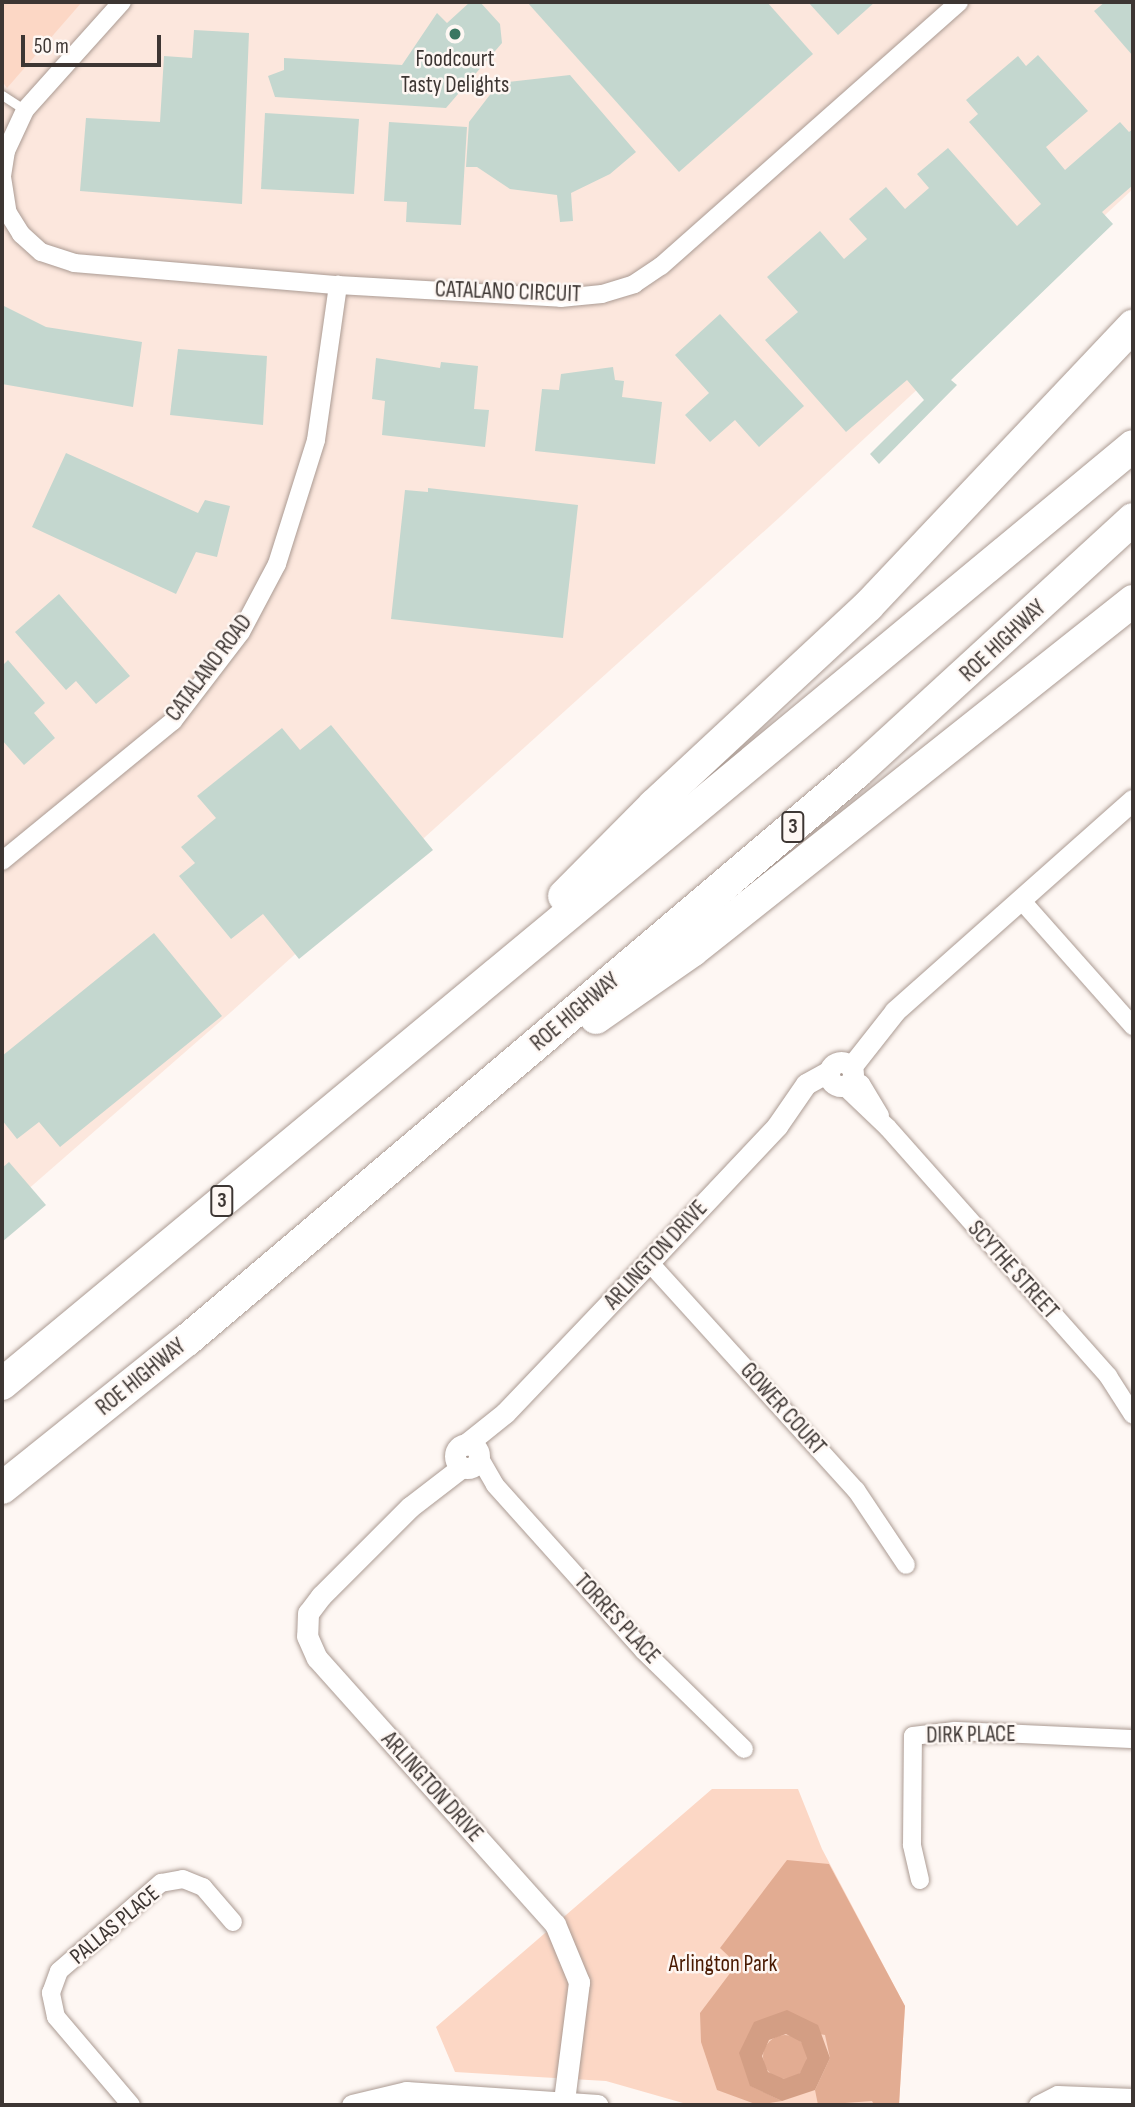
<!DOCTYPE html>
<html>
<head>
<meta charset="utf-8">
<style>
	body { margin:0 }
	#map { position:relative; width:1135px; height:2107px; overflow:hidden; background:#fef7f3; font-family:"Sofia Sans Condensed",sans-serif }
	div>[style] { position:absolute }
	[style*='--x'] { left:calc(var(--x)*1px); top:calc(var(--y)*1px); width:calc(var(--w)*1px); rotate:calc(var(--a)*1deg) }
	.built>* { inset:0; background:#fce7dd }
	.green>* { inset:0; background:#fcd7c5 }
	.forest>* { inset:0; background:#e2ac92 }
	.round { border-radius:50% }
	.water>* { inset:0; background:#d39e84 }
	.building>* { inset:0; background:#c4d7cf }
	.roads { filter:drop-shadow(0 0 2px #ab9b93) drop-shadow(0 0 2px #ab9b93) }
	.service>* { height:9px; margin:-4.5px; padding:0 4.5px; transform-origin:4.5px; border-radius:4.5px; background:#fff }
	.minor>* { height:18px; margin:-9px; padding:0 9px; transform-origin:9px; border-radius:9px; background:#fff }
	.tertiary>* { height:21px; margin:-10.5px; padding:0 10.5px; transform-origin:10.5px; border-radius:10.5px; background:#fff }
	.tertiary>.ring { margin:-10.5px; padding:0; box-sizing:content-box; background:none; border:21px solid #fff; border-radius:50% }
	.motorway>* { height:32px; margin:-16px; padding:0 16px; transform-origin:16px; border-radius:16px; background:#fff }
	.dots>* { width:19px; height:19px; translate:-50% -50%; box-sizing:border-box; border:4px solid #fef7f3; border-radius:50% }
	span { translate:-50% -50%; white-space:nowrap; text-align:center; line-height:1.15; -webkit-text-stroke:5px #fef7f3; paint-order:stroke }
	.shield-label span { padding:2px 5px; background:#fef7f3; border:2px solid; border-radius:5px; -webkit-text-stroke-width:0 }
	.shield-label { font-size:21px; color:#3d3633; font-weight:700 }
	.poi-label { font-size:23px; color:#3d3633 }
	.street-label { font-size:23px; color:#3d3633 }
	.park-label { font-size:23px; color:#491900 }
	.frame { position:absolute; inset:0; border:4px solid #3d3633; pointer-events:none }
	.scale { position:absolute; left:21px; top:35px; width:140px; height:32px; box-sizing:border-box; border:4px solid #3d3633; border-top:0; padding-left:9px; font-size:21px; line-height:24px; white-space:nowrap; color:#3d3633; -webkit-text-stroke:5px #fef7f3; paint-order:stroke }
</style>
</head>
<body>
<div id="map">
	<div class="built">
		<i style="clip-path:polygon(2px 2px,1133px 2px,1133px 189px,781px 516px,231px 1012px,2px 1212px)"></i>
	</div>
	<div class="green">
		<i style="clip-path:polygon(2px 2px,82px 2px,7px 88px,2px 81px)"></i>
		<i style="clip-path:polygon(712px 1789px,798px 1789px,822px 1849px,905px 2006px,899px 2105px,690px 2105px,606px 2081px,455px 2072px,436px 2027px)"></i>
	</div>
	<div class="forest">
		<i style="clip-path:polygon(787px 1860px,829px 1864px,905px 2006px,899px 2105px,874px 2105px,872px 2101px,818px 2105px,815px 2090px,830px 2058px,825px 2035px,754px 2022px,751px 2086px,782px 2101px,758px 2105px,717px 2090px,701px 2042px,700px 2013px,737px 1964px,720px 1948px)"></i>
		<i class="round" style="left:763px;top:2035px;width:44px;height:44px"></i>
	</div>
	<div class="water">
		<i style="clip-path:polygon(evenodd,787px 2010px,818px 2025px,830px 2058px,815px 2090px,782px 2101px,750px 2086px,739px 2053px,754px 2022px,787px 2010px,786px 2034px,801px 2042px,807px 2058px,800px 2073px,784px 2079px,768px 2072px,762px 2056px,769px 2040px,786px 2034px)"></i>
	</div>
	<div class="building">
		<i style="clip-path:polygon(470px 2px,480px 2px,500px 24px,502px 43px,446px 108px,275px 97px,268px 76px,284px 70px,284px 58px,402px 65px,437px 13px,447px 23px)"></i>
		<i style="clip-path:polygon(527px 2px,767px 2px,813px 54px,679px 172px)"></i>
		<i style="clip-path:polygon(808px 2px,875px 2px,838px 35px)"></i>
		<i style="clip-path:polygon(1105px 2px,1133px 2px,1133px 56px,1094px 11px)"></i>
		<i style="clip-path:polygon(194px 30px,249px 33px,242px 204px,80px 191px,86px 118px,160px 122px,164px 56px,192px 58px)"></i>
		<i style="clip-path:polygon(1038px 55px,1088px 111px,1046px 147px,1065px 170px,1120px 122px,1129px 132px,1133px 129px,1133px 185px,1102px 212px,1113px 224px,951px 380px,957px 385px,879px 464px,870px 454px,924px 400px,907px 380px,846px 432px,765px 340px,798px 312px,767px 277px,820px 231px,844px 259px,867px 239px,849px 219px,886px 187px,905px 209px,929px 188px,917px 174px,948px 148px,1017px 226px,1041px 204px,969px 122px,978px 114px,966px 100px,1018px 56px,1026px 66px)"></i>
		<i style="clip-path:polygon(570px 75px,636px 152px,610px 174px,571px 193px,573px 221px,560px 222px,557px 195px,510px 189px,477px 167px,466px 167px,469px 122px,499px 83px)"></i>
		<i style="clip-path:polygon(265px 113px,359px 119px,354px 194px,261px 189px)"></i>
		<i style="clip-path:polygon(389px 122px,467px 127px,461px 225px,406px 222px,407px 202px,384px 201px)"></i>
		<i style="clip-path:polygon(2px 305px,46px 327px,142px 342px,133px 407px,2px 384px)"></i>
		<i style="clip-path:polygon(720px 314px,804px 406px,759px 447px,735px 420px,710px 442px,685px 415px,709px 393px,675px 355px)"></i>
		<i style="clip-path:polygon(178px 349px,267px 356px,263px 425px,170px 415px)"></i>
		<i style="clip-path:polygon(376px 358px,440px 368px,441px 362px,478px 366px,474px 409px,489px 410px,485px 447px,382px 435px,385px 401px,372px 399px)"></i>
		<i style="clip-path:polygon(613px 367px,615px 380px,624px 381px,622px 397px,662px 402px,655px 464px,535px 451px,542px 389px,559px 390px,561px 374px)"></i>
		<i style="clip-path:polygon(66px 453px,198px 513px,205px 500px,230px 506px,217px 557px,196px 552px,176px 594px,32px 527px)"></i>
		<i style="clip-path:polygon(428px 488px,578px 505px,563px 638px,391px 619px,405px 490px,428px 492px)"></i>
		<i style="clip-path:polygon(59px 594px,130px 676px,96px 704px,76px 681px,66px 690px,15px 632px)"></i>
		<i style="clip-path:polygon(8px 660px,45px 703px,34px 713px,55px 738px,24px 765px,2px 740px,2px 666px)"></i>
		<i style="clip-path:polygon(331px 725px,433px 850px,299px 959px,263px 914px,231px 939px,179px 876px,195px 863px,181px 847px,216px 818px,197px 796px,282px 728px,300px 750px)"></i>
		<i style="clip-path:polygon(154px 933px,222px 1016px,60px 1147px,39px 1122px,17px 1139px,2px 1120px,2px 1056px)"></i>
		<i style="clip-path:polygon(9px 1162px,46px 1205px,2px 1242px,2px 1168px)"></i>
	</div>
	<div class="roads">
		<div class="service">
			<i style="--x:2;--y:95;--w:27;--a:33"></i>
		</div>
		<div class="minor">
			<i style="--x:2;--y:176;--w:25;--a:-81"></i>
			<i style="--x:6;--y:151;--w:45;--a:-65.1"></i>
			<i style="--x:25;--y:110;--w:145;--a:-48.1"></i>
			<i style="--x:2;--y:177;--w:36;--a:81"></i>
			<i style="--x:8;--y:213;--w:25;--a:58"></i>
			<i style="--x:21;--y:234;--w:27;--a:42"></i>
			<i style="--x:41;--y:252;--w:35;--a:18"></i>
			<i style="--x:74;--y:263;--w:265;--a:4.8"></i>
			<i style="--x:338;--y:285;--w:223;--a:3.3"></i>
			<i style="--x:561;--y:298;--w:41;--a:-5.6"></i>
			<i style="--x:602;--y:294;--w:34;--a:-17"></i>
			<i style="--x:634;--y:284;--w:32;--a:-34"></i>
			<i style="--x:661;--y:266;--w:398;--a:-41.5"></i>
			<i style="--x:2;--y:861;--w:221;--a:-39.3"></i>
			<i style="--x:173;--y:721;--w:112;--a:-52.6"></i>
			<i style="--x:241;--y:632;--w:77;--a:-62.1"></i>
			<i style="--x:277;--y:564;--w:130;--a:-72.5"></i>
			<i style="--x:316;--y:440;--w:157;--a:-81.9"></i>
			<i style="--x:1021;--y:900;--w:169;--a:48.4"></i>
			<i style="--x:852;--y:1078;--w:11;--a:34"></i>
			<i style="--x:861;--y:1084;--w:37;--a:59"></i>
			<i style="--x:843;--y:1085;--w:62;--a:43.7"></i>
			<i style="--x:888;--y:1128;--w:332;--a:48.4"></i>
			<i style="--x:1108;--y:1376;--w:46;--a:57.3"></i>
			<i style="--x:649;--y:1262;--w:308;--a:47.8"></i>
			<i style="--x:856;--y:1490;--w:90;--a:56.3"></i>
			<i style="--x:479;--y:1457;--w:32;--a:60"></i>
			<i style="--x:495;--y:1485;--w:223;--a:48.1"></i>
			<i style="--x:644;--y:1651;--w:140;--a:44.4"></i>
			<i style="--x:920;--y:1880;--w:36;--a:-103"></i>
			<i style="--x:912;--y:1845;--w:109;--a:-89.5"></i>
			<i style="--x:913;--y:1736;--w:42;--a:-6.8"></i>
			<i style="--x:955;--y:1731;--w:178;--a:2.6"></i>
			<i style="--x:131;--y:2105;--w:116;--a:-130.4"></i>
			<i style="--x:56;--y:2017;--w:25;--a:-102"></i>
			<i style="--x:51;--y:1993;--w:23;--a:-70"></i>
			<i style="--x:59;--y:1971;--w:135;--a:-40.8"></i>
			<i style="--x:161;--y:1883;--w:22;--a:-10"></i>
			<i style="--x:183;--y:1879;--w:22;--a:22"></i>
			<i style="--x:203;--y:1887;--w:46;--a:49.4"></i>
			<i style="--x:1038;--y:2105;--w:22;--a:-27"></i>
			<i style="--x:1058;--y:2095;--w:75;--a:2.3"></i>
		</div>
		<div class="tertiary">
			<i class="ring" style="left:829px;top:1062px;width:3px;height:3px"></i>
			<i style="--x:851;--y:1067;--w:71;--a:-51.8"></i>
			<i style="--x:895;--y:1011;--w:318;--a:-41.6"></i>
			<i class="ring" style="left:455px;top:1444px;width:3px;height:3px"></i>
			<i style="--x:465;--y:1445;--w:51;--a:-38.7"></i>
			<i style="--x:505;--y:1413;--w:209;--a:-46.4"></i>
			<i style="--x:649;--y:1262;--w:187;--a:-46.7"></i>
			<i style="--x:777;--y:1126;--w:51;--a:-55.4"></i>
			<i style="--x:806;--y:1084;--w:26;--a:-29"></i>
			<i style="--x:462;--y:1467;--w:66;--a:142.4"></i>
			<i style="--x:410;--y:1507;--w:126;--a:135"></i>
			<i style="--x:321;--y:1596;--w:21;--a:127"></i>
			<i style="--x:308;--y:1613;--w:23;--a:92"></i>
			<i style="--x:307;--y:1636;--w:24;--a:66"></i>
			<i style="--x:317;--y:1658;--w:357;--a:48.2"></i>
			<i style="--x:555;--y:1924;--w:63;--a:67.5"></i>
			<i style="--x:579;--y:1982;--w:119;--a:97.2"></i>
			<i style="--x:352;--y:2105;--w:56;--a:-13.5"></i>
			<i style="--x:406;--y:2092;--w:192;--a:3.9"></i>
		</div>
		<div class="motorway">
			<i style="--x:564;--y:896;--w:128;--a:-45.3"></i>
			<i style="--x:654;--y:805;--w:292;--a:-42.9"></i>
			<i style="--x:868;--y:606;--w:386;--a:-46.6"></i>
			<i style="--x:596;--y:1018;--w:117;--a:-34.9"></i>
			<i style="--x:692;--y:951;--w:563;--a:-38.44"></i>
			<i style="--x:2;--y:1384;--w:1469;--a:-39.67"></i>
			<i style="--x:2;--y:1488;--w:237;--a:-38.7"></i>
			<i style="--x:187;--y:1340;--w:877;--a:-40.28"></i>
			<i style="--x:856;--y:773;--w:376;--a:-42.5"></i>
		</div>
	</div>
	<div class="dots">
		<i style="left:455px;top:34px;background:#3a7762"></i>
	</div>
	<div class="shield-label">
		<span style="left:793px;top:827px">3</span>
		<span style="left:222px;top:1201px">3</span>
	</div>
	<div class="poi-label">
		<span style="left:455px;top:72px">Foodcourt<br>Tasty Delights</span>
	</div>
	<div class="street-label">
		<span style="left:508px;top:292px;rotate:2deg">CATALANO CIRCUIT</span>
		<span style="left:1003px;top:641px;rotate:-43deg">ROE HIGHWAY</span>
		<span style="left:209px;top:668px;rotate:-53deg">CATALANO ROAD</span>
		<span style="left:575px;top:1012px;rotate:-40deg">ROE HIGHWAY</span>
		<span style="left:656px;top:1255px;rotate:-47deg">ARLINGTON DRIVE</span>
		<span style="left:1013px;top:1270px;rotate:48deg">SCYTHE STREET</span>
		<span style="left:141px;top:1377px;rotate:-39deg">ROE HIGHWAY</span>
		<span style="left:783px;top:1409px;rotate:48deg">GOWER COURT</span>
		<span style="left:617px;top:1619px;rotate:47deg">TORRES PLACE</span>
		<span style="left:971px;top:1735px;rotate:-1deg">DIRK PLACE</span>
		<span style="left:432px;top:1787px;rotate:48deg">ARLINGTON DRIVE</span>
		<span style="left:115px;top:1925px;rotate:-40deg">PALLAS PLACE</span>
	</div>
	<div class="park-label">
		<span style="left:723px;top:1964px">Arlington Park</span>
	</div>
	<div class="frame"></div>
	<div class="scale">50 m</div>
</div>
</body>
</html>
